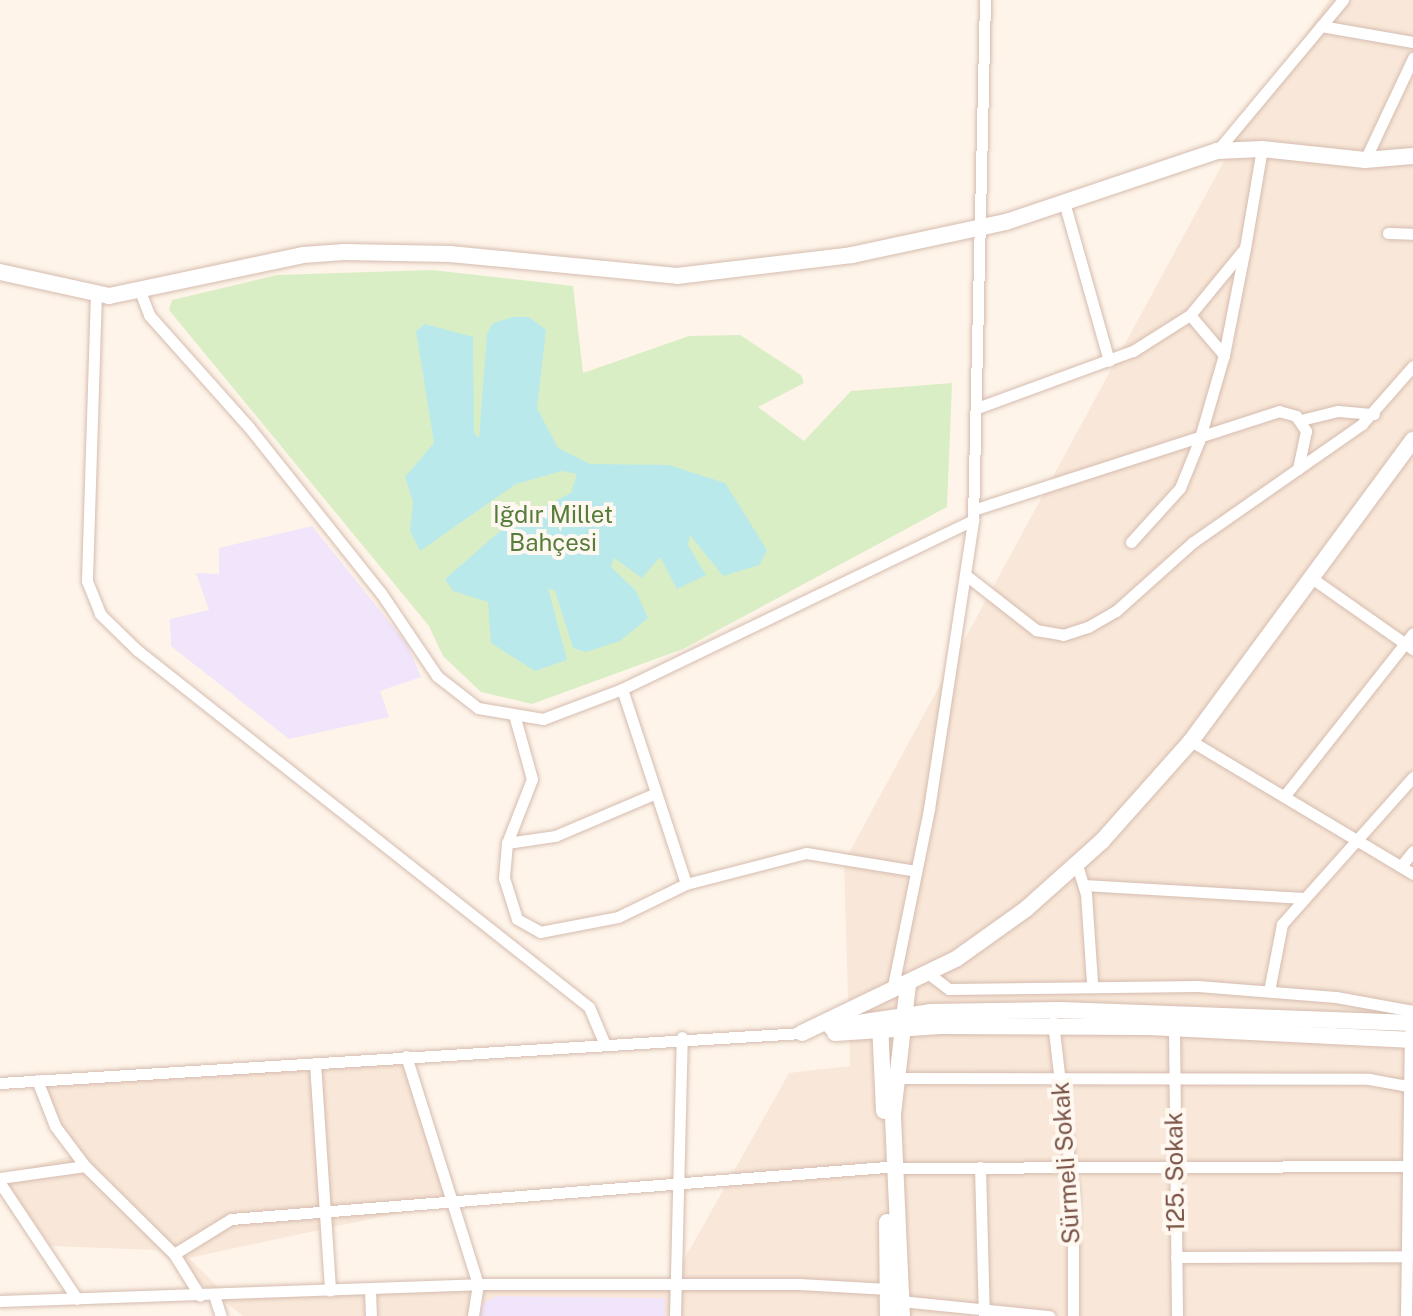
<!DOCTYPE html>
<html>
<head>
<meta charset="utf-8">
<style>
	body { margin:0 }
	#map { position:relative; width:1413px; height:1316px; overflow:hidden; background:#fef4e9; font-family:"Public Sans",sans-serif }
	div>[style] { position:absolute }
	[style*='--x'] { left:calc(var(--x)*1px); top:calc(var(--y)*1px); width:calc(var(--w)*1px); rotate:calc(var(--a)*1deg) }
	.residential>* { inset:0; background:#f9e8d9 }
	.education>* { inset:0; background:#f1e5fb }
	.green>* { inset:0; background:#daeec5 }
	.water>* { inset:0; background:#bae9eb }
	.roads { filter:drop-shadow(0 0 2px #d5bcaf) drop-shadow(0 0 2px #d5bcaf) }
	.street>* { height:11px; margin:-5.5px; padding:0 5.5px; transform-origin:5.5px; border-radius:5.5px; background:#fff }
	.secondary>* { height:16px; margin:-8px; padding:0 8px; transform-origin:8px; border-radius:8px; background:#fff }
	span { translate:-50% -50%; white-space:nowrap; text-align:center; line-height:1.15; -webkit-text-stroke:8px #fff8f1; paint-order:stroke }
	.park-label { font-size:24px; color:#577d3c }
	.street-label { font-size:24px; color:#7c5649 }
</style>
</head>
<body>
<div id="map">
	<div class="residential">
		<i style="clip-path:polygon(1329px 0,1413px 0,1413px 1316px,243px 1316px,157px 1250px,51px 1246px,1px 1175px,76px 1154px,39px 1081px,412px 1061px,459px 1200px,189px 1258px,225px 1294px,672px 1281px,789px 1073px,850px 1066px,844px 862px,1242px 128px)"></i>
	</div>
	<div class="education">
		<i style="clip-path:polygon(312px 526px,407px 644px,421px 677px,380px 691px,389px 717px,289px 739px,171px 646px,170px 619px,209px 610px,196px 573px,219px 574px,219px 548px)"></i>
		<i style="clip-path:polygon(497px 1296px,665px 1298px,665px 1316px,478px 1316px,478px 1306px)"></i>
	</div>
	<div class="green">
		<i style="clip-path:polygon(432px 270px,573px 286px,583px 373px,689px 336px,740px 335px,801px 375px,804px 383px,758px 407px,804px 441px,851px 391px,952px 383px,947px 507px,683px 649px,532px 704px,481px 692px,443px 656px,429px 626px,169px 310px,172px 300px,277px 275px)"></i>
	</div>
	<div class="water">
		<i style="clip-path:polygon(513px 317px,529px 317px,546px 330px,537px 408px,558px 448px,590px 464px,669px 465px,725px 483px,767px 550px,759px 565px,723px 576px,690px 535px,688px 545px,706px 575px,677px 589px,660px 557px,642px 578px,614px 558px,611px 567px,636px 591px,648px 618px,620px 641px,586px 652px,573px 648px,555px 591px,548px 588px,567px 660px,535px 671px,491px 643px,488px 602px,453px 591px,445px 579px,507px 525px,571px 493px,577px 474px,562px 471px,516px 484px,420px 551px,410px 531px,413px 502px,405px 477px,434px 443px,416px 331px,425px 324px,473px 337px,474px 433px,479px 438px,487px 334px,493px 323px)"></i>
	</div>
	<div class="roads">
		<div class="street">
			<i style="--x:1321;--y:26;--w:93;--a:9.9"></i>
			<i style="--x:1217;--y:151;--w:197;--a:-50.2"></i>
			<i style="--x:1365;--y:160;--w:113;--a:-64.8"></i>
			<i style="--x:1064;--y:202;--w:165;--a:74.2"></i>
			<i style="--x:1388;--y:233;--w:25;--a:2"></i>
			<i style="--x:140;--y:291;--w:26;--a:69"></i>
			<i style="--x:149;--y:315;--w:149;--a:48.3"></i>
			<i style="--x:248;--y:426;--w:213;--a:51.5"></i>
			<i style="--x:381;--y:593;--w:100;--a:56"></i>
			<i style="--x:437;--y:676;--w:52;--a:38"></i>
			<i style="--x:478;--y:708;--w:66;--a:9.6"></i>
			<i style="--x:543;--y:719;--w:85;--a:-20.8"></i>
			<i style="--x:622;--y:689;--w:390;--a:-25.7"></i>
			<i style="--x:96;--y:292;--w:289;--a:91.8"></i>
			<i style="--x:87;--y:581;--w:35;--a:68"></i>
			<i style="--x:100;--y:614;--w:52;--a:44.2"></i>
			<i style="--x:137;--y:650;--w:576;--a:38.3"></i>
			<i style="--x:589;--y:1007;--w:38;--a:67"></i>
			<i style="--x:1224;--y:355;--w:109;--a:-78.9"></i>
			<i style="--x:977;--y:408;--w:166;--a:-20.1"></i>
			<i style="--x:1133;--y:351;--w:67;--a:-32.3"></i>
			<i style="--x:1301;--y:420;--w:38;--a:-14"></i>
			<i style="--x:1338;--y:411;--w:36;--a:5"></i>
			<i style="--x:973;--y:510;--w:322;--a:-17.9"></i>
			<i style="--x:1279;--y:411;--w:18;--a:16"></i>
			<i style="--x:1296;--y:416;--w:18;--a:56"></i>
			<i style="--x:1306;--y:431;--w:39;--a:102"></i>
			<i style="--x:1131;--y:542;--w:73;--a:-47.8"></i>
			<i style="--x:1180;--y:488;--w:51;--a:-68"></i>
			<i style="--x:1199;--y:441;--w:90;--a:-73.8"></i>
			<i style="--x:1224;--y:355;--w:52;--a:-130.4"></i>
			<i style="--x:1190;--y:315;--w:87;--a:-50.6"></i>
			<i style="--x:1245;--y:248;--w:100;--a:-80.3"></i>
			<i style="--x:967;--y:576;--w:88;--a:38"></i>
			<i style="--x:1036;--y:630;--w:27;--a:10"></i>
			<i style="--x:1063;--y:635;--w:26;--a:-18"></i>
			<i style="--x:1088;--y:627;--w:32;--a:-30"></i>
			<i style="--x:1116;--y:611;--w:103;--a:-41.9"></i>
			<i style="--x:1193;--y:542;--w:206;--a:-34.9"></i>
			<i style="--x:1362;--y:424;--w:77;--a:-48.7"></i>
			<i style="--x:1310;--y:577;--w:126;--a:35"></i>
			<i style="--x:622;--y:689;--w:205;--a:71.8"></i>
			<i style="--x:515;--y:718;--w:63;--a:74.4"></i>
			<i style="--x:532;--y:779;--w:69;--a:111.3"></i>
			<i style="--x:507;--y:843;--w:35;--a:95"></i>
			<i style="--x:504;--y:878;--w:43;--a:72.4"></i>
			<i style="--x:517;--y:919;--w:26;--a:29"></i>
			<i style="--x:540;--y:932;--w:79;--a:-10.9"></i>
			<i style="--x:618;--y:917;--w:76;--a:-25.9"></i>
			<i style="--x:686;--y:884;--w:124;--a:-14.5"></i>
			<i style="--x:806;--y:853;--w:111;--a:9.3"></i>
			<i style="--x:1191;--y:741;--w:259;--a:30.9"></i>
			<i style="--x:1286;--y:794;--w:205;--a:-51.7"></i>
			<i style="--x:507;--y:843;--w:49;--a:-8.3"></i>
			<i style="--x:555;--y:836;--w:108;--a:-23"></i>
			<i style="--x:1077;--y:865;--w:30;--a:73"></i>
			<i style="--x:1086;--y:894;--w:89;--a:86.1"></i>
			<i style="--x:1401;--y:866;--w:19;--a:-51"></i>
			<i style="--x:1085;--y:885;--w:218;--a:3.4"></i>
			<i style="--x:929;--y:974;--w:25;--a:37"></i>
			<i style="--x:949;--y:989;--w:249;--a:-0.7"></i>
			<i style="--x:1198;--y:986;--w:138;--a:4.6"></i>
			<i style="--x:1336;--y:997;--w:78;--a:10.3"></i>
			<i style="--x:892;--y:991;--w:186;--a:-78.5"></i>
			<i style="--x:929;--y:809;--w:292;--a:-81.3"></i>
			<i style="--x:973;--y:520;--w:520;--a:-88.68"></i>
			<i style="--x:1269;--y:991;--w:68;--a:-79"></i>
			<i style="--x:1282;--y:924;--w:197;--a:-48.3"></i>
			<i style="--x:1053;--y:1022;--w:173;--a:83.4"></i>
			<i style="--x:1073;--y:1194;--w:122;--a:90"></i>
			<i style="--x:1174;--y:1029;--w:287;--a:89.4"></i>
			<i style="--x:406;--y:1056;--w:239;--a:72.5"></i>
			<i style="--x:478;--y:1284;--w:32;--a:99"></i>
			<i style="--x:315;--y:1063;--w:228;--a:86.2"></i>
			<i style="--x:895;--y:1078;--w:474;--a:0.1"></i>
			<i style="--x:1369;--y:1079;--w:45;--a:10.3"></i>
			<i style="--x:37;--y:1080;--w:49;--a:68.6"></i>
			<i style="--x:55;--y:1126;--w:50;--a:53.1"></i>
			<i style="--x:85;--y:1166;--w:125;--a:44.7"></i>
			<i style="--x:174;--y:1254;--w:49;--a:58.2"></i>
			<i style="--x:0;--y:1083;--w:804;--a:-3.57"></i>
			<i style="--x:980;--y:1167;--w:148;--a:88.5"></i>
			<i style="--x:895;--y:1168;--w:518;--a:-0.22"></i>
			<i style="--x:0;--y:1178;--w:86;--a:-8"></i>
			<i style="--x:0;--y:1183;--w:139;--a:56.4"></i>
			<i style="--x:174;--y:1254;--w:67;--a:-31.6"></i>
			<i style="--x:231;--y:1219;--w:657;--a:-4.54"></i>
			<i style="--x:1176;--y:1257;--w:235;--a:-0.2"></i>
			<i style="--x:370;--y:1289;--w:27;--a:88"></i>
			<i style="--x:214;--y:1295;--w:22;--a:72"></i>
			<i style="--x:0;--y:1301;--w:478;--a:-2"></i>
			<i style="--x:478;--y:1284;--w:321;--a:0"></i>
			<i style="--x:799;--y:1284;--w:89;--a:3.2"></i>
			<i style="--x:888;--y:1289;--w:18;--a:43"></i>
			<i style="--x:901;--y:1301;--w:149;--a:5.8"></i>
			<i style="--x:675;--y:1316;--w:279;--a:-88.6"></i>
			<i style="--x:1406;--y:1316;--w:283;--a:-89.2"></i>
		</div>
		<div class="secondary">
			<i style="--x:0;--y:272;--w:112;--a:12.4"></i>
			<i style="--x:109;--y:296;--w:198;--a:-11.9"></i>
			<i style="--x:303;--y:255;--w:41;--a:-4.2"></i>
			<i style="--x:344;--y:252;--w:106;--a:1.1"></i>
			<i style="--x:450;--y:254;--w:228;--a:5.5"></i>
			<i style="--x:677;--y:276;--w:176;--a:-6.8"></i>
			<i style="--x:852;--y:255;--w:157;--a:-12.1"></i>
			<i style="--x:1006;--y:222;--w:223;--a:-18.6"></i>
			<i style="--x:1217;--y:151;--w:45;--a:-2.5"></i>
			<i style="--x:1262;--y:149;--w:104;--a:6.1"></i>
			<i style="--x:1365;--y:160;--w:48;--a:-4.8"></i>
			<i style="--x:880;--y:1023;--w:88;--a:87.4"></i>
			<i style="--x:831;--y:1027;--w:100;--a:-8.6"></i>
			<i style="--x:930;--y:1012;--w:131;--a:-0.9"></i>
			<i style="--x:1061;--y:1010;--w:352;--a:2.1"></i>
			<i style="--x:802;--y:1033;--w:171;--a:-25.7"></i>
			<i style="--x:956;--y:959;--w:86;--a:-35.5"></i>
			<i style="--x:1026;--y:909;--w:102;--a:-41.8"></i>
			<i style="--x:1102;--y:841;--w:134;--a:-48.3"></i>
			<i style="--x:1191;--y:741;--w:374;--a:-53.6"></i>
			<i style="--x:835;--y:1033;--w:106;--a:-3.8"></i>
			<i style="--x:941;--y:1026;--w:208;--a:0.3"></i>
			<i style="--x:1149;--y:1027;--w:264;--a:2.8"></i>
			<i style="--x:887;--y:1222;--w:94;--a:89.4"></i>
			<i style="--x:902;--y:1316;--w:202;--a:-92.6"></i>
			<i style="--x:893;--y:1114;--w:131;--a:-83.4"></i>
		</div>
	</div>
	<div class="park-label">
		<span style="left:553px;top:529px">Iğdır Millet<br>Bahçesi</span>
	</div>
	<div class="street-label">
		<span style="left:1066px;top:1163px;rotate:-94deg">Sürmeli Sokak</span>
		<span style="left:1175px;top:1172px;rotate:-91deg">125. Sokak</span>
	</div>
</div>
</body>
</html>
